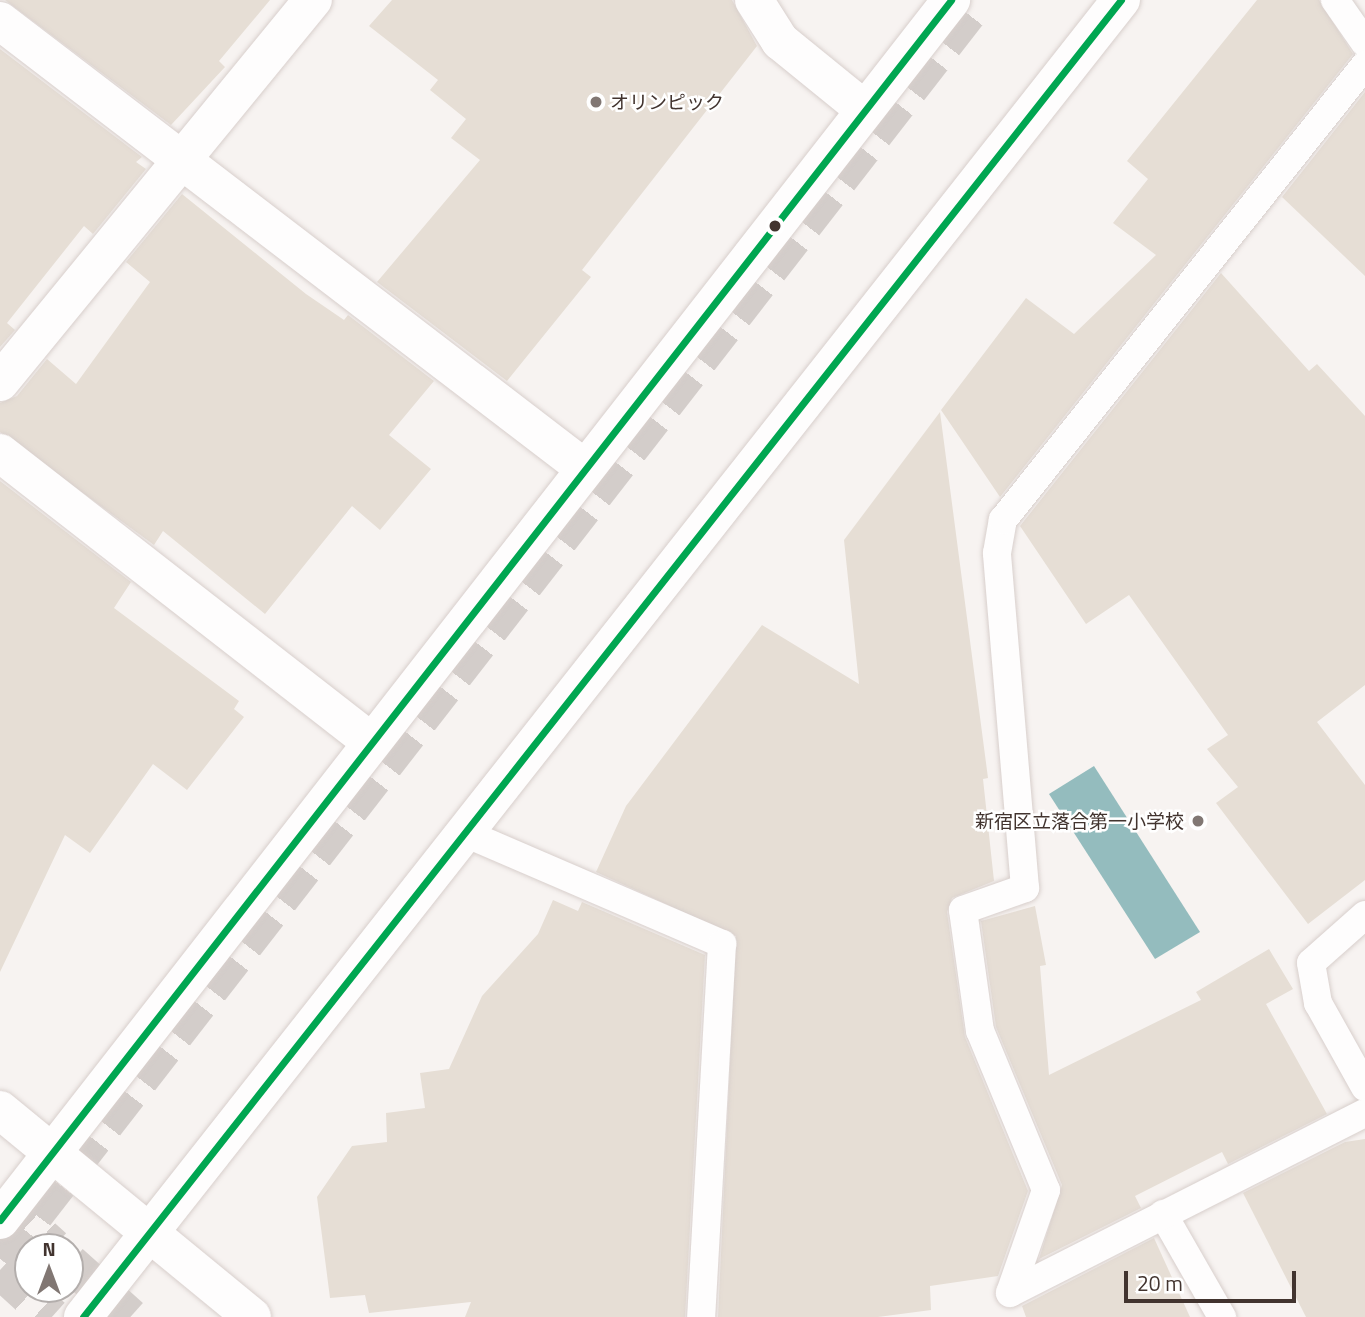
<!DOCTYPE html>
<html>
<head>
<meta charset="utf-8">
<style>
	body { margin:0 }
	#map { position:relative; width:1365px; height:1317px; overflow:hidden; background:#f7f3f1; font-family:"Titillium Web","Noto Sans JP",sans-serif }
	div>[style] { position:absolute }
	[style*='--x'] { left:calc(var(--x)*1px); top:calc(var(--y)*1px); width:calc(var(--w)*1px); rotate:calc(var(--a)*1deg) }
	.water>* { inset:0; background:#94bcbe }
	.building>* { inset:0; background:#e6ded5 }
	.primary-tunnel>* { height:38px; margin-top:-19px; transform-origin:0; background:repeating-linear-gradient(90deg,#d3cdca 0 38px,transparent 0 57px) }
	.highway-tunnel>* { height:38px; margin-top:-19px; transform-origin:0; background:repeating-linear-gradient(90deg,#d3cdca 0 38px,transparent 0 57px) }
	.roads { filter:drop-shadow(0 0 2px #d8cfcc) drop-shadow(0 0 2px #d8cfcc) }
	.lane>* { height:28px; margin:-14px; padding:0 14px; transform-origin:14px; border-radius:14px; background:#fefdfd }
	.street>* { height:38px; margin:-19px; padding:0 19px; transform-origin:19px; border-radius:19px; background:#fefdfd }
	.primary>* { height:38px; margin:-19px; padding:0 19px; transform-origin:19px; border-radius:19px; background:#fefdfd }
	.bus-1>* { height:7px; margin:-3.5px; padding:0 3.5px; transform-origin:3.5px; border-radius:3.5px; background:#00a651 }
	.dots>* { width:19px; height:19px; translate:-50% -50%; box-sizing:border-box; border:4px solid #fff; border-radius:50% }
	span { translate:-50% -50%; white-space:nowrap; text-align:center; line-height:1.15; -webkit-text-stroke:5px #fff; paint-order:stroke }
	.poi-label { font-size:19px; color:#42342f }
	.left { translate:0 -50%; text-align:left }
	.right { translate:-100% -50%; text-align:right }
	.north { position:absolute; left:14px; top:1233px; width:70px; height:70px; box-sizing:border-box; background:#fff; border:2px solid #b3aeac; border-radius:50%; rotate:0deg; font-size:19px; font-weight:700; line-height:28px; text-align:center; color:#42342f }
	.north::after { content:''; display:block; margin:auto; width:24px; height:32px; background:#817773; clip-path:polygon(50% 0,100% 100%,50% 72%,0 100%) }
	.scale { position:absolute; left:1124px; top:1271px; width:172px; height:32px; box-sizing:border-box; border:4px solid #42342f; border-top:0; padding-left:9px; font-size:21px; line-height:24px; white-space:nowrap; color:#42342f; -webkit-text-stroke:5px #fff; paint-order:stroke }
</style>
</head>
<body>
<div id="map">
	<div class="water">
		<i style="clip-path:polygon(1094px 766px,1200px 932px,1155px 959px,1049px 794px)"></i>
	</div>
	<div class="building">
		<i style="clip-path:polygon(5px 0,270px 0,219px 61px,225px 67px,171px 125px)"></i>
		<i style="clip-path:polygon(392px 0,732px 0,757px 46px,582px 270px,591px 277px,507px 381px,377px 282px,480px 160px,451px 138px,466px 119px,430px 90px,438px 80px,369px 26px)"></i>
		<i style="clip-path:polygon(1257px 0,1319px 0,1353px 54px,1000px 497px,941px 410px,1026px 298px,1074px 334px,1156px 255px,1113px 223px,1148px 179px,1127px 161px)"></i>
		<i style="clip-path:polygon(0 49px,142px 157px,136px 162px,146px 169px,93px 234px,84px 226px,7px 323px,15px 330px,0 347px)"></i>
		<i style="clip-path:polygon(1365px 92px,1365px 276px,1282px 197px)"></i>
		<i style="clip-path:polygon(182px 194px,306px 294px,344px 320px,348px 315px,434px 381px,389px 435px,431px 469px,380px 530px,352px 506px,265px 614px,163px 531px,154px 545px,0 432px,0 403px,17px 396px,47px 359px,76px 384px,150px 282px,126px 262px)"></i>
		<i style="clip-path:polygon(1221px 273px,1309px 371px,1317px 364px,1365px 416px,1365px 685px,1317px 722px,1365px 785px,1365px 880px,1308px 924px,1216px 803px,1238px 787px,1207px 749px,1228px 735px,1129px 595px,1086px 624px,1020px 526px)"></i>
		<i style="clip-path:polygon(940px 412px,988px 778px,983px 779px,994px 881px,952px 898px,947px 912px,965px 1037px,1028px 1191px,998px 1276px,930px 1286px,931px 1310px,878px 1317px,718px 1317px,736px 936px,596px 872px,626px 806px,762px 625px,859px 684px,844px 540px)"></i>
		<i style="clip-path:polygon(0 481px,131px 582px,114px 608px,239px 701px,234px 709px,244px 717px,187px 790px,153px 764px,90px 853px,65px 835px,0 972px)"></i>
		<i style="clip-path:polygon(553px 900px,578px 911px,582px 902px,705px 955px,685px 1317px,465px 1317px,471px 1302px,369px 1313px,365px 1295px,330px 1298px,317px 1197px,352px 1146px,387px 1142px,386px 1113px,425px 1108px,420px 1073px,449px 1069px,482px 996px,538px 934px)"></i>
		<i style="clip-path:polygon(1035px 906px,1046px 965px,1040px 966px,1049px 1075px,1201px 1000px,1196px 992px,1269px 949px,1293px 989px,1266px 1004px,1327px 1114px,1228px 1164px,1222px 1152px,1135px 1196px,1141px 1208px,1039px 1259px,1062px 1185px,996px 1027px,981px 921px)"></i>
		<i style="clip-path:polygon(1365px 1139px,1365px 1317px,1306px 1317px,1243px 1193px,1345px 1142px)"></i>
		<i style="clip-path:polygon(1154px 1238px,1190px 1317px,1026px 1317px,1022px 1306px)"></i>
	</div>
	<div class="primary-tunnel">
		<i style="--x:0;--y:1199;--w:72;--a:42.2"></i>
		<i style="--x:70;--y:1263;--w:81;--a:42"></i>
		<i style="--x:0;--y:1270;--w:70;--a:42.1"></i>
	</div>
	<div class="highway-tunnel">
		<i style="--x:0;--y:1259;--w:1594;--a:-52.16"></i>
	</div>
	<div class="roads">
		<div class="lane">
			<i style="--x:1335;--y:0;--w:52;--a:55.1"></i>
			<i style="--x:467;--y:834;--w:278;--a:23.3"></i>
			<i style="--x:722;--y:944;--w:374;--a:93.2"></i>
			<i style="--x:1365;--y:915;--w:72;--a:138.4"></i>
			<i style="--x:1311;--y:963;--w:41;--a:80.1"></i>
			<i style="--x:1318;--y:1003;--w:96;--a:60.8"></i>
			<i style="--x:1163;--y:1214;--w:119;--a:60.2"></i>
			<i style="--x:1010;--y:1293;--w:109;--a:-70.7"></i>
			<i style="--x:1046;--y:1190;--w:172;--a:-112.5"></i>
			<i style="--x:980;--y:1031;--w:122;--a:-98"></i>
			<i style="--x:963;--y:910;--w:66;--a:-19.5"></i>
			<i style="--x:1025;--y:888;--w:336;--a:-94.8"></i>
			<i style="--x:997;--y:553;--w:34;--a:-80"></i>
			<i style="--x:1003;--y:520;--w:581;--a:-51.49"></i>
			<i style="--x:1010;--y:1293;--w:398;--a:-26.9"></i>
		</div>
		<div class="street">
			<i style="--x:754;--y:0;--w:49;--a:57.6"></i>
			<i style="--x:780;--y:41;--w:109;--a:39.1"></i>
			<i style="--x:0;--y:21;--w:734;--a:37.42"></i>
			<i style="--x:0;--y:382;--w:494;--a:-50.7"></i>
			<i style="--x:0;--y:453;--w:469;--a:37.9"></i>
		</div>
		<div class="primary">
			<i style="--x:0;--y:1110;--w:326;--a:39.4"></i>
			<i style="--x:0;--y:1220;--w:1547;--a:-52.06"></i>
			<i style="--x:83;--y:1317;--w:1677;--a:-51.76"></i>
		</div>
	</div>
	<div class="bus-1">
		<i style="--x:0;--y:1220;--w:1547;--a:-52.06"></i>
		<i style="--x:83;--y:1317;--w:1677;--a:-51.76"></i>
	</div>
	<div class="dots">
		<i style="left:596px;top:102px;background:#817773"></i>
		<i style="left:775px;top:226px;background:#42342f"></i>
		<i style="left:1198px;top:821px;background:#817773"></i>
	</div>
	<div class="poi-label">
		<span class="left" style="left:610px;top:102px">オリンピック</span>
		<span class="right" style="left:1184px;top:821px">新宿区立落合第一小学校</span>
	</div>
	<div class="north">N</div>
	<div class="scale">20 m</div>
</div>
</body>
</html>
